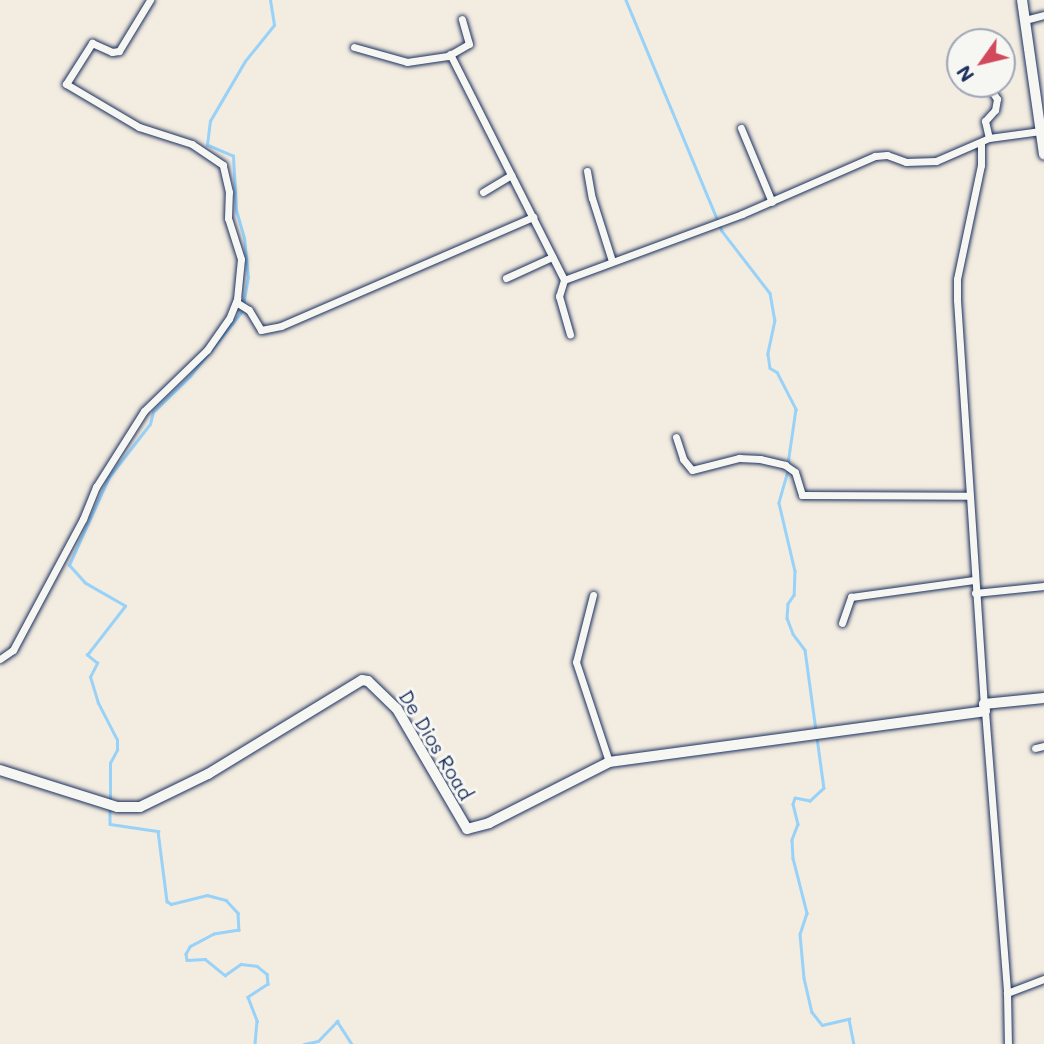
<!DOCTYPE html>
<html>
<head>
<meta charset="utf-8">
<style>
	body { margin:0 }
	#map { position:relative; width:1044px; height:1044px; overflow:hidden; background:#f3ece0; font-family:Mali,sans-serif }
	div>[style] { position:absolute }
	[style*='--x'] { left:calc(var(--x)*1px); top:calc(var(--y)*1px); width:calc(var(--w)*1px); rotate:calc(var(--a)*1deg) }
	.stream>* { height:2.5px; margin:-1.25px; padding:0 1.25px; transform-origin:1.25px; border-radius:1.25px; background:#98d2f8 }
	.roads { filter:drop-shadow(0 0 2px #1b2f5e) drop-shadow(0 0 2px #1b2f5e) }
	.street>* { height:7px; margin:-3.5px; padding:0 3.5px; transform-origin:3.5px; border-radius:3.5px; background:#f6f6f2 }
	.secondary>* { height:10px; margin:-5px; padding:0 5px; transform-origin:5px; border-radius:5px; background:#f6f6f2 }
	span { translate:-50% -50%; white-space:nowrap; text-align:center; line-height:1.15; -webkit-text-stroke:6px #f6f6f2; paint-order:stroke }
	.street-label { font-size:19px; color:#1b2f5e }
	.north { position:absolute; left:946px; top:28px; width:70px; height:70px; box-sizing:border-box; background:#f6f6f2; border:2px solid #9ea6b7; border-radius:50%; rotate:236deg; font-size:19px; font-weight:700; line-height:28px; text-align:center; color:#1b2f5e }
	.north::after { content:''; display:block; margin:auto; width:24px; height:32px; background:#d1495b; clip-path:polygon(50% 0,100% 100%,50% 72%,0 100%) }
</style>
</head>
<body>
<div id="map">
	<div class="stream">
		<i style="--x:626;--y:0;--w:250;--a:67.4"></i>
		<i style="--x:722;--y:231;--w:78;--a:52.3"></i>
		<i style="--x:770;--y:293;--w:27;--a:80"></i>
		<i style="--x:775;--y:320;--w:35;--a:102"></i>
		<i style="--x:768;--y:354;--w:14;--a:82"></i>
		<i style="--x:770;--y:368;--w:8;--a:30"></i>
		<i style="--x:777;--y:372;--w:42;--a:62.8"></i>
		<i style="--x:796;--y:409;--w:56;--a:98.3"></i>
		<i style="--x:788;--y:471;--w:33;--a:106"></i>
		<i style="--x:779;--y:503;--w:70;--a:76.8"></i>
		<i style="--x:795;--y:571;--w:24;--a:92"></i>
		<i style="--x:794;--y:595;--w:11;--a:124"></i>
		<i style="--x:788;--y:604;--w:14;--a:94"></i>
		<i style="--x:787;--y:618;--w:17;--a:69"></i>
		<i style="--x:793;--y:634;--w:20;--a:53"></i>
		<i style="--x:805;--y:650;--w:139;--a:82.2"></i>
		<i style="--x:824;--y:788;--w:19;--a:137"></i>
		<i style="--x:810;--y:801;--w:15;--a:-169"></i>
		<i style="--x:795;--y:798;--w:6;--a:108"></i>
		<i style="--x:793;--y:804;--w:21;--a:76"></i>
		<i style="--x:798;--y:824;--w:17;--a:111"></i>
		<i style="--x:792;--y:840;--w:18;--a:87"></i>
		<i style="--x:793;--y:858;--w:57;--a:75.7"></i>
		<i style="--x:807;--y:913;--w:22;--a:108"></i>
		<i style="--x:800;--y:934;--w:44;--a:84.8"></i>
		<i style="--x:804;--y:978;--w:35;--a:77"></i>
		<i style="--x:812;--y:1012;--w:16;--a:52"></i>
		<i style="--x:822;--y:1025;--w:28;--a:-13"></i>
		<i style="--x:849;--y:1019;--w:25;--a:79"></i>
		<i style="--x:110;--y:801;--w:38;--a:-90"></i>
		<i style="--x:110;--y:763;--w:15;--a:-62"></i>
		<i style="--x:117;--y:750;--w:10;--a:-90"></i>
		<i style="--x:117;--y:740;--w:42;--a:-117.2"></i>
		<i style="--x:98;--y:703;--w:27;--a:-107"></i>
		<i style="--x:90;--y:677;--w:16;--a:-63"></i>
		<i style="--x:97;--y:663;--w:13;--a:-141"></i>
		<i style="--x:87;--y:655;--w:62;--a:-52.2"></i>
		<i style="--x:125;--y:606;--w:46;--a:-150.1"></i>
		<i style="--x:85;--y:583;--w:24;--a:-132"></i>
		<i style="--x:69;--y:565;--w:97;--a:-65.6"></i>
		<i style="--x:109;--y:477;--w:67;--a:-52.3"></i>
		<i style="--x:150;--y:424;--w:12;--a:-76"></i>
		<i style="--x:153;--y:412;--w:52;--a:-44.2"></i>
		<i style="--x:190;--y:376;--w:83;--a:-51.3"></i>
		<i style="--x:242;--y:311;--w:34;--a:-80"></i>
		<i style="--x:248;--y:278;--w:40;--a:-95.7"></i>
		<i style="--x:244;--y:238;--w:29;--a:-106"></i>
		<i style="--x:236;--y:210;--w:54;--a:-93.2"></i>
		<i style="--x:233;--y:156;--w:28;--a:-157"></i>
		<i style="--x:207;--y:145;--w:24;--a:-83"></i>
		<i style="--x:210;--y:121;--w:69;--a:-59.7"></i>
		<i style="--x:245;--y:61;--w:46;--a:-51.1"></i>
		<i style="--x:274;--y:25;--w:25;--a:-99"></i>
		<i style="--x:110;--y:808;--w:16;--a:90"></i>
		<i style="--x:110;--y:824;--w:49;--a:8.3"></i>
		<i style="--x:158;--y:831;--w:71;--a:82.7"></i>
		<i style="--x:167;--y:901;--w:5;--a:37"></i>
		<i style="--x:171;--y:904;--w:37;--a:-14"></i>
		<i style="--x:207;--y:895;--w:20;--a:15"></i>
		<i style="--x:226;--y:900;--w:18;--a:47"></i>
		<i style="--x:238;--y:913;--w:17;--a:87"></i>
		<i style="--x:239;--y:930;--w:25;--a:171"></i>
		<i style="--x:214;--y:934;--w:27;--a:152"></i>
		<i style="--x:190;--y:947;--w:8;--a:120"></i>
		<i style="--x:186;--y:954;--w:6;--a:81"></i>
		<i style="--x:187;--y:960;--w:18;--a:-3"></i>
		<i style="--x:205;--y:959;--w:26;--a:39"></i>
		<i style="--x:225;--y:975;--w:19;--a:-35"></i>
		<i style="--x:241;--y:964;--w:16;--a:7"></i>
		<i style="--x:257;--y:966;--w:13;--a:39"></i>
		<i style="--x:267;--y:974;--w:10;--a:84"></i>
		<i style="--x:268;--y:984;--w:24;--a:147"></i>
		<i style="--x:248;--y:997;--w:26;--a:69"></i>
		<i style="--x:257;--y:1021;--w:23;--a:95"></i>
		<i style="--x:304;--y:1044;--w:14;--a:-12"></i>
		<i style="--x:318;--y:1041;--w:28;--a:-46"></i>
		<i style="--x:337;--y:1021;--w:27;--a:57"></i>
	</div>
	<div class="roads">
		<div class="street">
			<i style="--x:1025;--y:20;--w:20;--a:-15"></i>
			<i style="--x:354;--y:47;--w:55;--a:15.8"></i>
			<i style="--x:407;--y:62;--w:41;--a:-8.3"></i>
			<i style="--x:448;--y:56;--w:24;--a:-30"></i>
			<i style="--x:469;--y:44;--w:26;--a:-106"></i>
			<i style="--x:450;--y:54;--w:253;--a:63.2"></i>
			<i style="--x:564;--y:280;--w:190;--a:-20.3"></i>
			<i style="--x:742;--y:214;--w:145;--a:-23.6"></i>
			<i style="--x:875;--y:156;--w:12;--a:-5"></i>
			<i style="--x:887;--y:155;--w:20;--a:20"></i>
			<i style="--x:906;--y:162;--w:30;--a:-2"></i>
			<i style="--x:936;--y:161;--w:58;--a:-23.5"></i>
			<i style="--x:989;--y:138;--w:52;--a:-7.7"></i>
			<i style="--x:987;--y:84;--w:18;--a:56"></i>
			<i style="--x:997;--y:99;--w:11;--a:100"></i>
			<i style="--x:995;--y:110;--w:15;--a:132"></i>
			<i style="--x:985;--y:121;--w:17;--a:77"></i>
			<i style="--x:741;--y:128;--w:80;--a:67.3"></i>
			<i style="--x:981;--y:142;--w:23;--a:90"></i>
			<i style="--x:981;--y:165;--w:116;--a:101.9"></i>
			<i style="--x:957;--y:279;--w:21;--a:90"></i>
			<i style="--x:957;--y:300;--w:405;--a:86.2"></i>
			<i style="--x:587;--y:171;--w:27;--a:80"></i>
			<i style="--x:592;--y:198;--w:66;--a:72.4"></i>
			<i style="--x:483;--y:192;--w:33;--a:-31"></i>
			<i style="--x:506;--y:278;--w:51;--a:-24.5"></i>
			<i style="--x:564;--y:280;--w:17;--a:107"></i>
			<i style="--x:559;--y:296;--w:40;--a:74"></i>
			<i style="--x:236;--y:302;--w:15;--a:32"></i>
			<i style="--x:249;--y:310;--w:23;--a:59"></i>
			<i style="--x:261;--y:330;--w:20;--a:-11"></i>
			<i style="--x:281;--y:326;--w:275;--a:-23.4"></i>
			<i style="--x:676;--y:437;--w:23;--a:72"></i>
			<i style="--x:683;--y:459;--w:14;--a:51"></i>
			<i style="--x:692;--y:470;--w:49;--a:-14.3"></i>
			<i style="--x:739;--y:458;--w:21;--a:3"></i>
			<i style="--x:760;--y:459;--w:26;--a:13"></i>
			<i style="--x:785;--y:465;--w:12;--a:35"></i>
			<i style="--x:795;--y:472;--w:24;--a:73"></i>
			<i style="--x:802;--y:495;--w:167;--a:0.3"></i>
			<i style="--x:975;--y:593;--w:69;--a:-5.8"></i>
			<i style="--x:593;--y:595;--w:69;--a:104.2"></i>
			<i style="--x:576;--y:662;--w:105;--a:71.7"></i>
			<i style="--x:842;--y:623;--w:28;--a:-71"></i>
			<i style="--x:851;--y:597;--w:124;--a:-7.9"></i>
			<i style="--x:0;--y:659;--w:16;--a:-35"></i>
			<i style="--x:13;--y:650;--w:149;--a:-61.9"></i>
			<i style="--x:83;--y:519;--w:35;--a:-68"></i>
			<i style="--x:96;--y:487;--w:90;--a:-57.7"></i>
			<i style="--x:144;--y:411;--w:88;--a:-44.1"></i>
			<i style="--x:207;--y:350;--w:38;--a:-55"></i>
			<i style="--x:229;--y:319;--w:22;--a:-68"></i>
			<i style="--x:237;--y:299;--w:40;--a:-84.3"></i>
			<i style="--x:241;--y:259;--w:43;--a:-107.6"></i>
			<i style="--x:228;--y:218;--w:26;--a:-88"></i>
			<i style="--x:229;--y:192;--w:28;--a:-103"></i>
			<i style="--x:223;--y:165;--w:37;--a:-146"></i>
			<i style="--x:192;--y:144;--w:56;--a:-162.2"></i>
			<i style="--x:139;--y:127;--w:85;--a:-149.5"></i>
			<i style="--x:66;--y:84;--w:49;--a:-57.6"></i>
			<i style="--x:92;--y:43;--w:22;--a:24"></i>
			<i style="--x:112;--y:52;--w:7;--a:-8"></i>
			<i style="--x:119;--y:51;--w:60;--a:-58.7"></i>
			<i style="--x:985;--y:711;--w:283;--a:85.5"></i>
			<i style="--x:1007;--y:993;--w:51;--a:88.9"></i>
			<i style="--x:1035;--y:748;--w:9;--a:-13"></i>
			<i style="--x:1007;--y:993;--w:40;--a:-21"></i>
		</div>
		<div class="secondary">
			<i style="--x:1022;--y:0;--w:156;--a:81.9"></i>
			<i style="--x:0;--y:770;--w:123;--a:17.5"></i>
			<i style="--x:117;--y:807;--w:23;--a:0"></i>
			<i style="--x:140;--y:807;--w:76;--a:-25.9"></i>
			<i style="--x:208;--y:774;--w:180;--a:-31.4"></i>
			<i style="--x:362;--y:680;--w:6;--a:9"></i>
			<i style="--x:368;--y:681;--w:40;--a:44"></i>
			<i style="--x:397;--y:709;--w:139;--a:59.7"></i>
			<i style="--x:467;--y:829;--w:23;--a:-15"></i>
			<i style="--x:489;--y:823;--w:135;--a:-26.9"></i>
			<i style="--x:609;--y:762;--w:379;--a:-7.7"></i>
			<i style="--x:985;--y:711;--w:7;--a:-98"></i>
			<i style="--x:984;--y:704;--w:60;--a:-5.7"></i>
		</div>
	</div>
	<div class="street-label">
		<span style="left:436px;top:745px;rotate:59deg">De Dios Road</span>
	</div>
	<div class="north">N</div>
</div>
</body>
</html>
